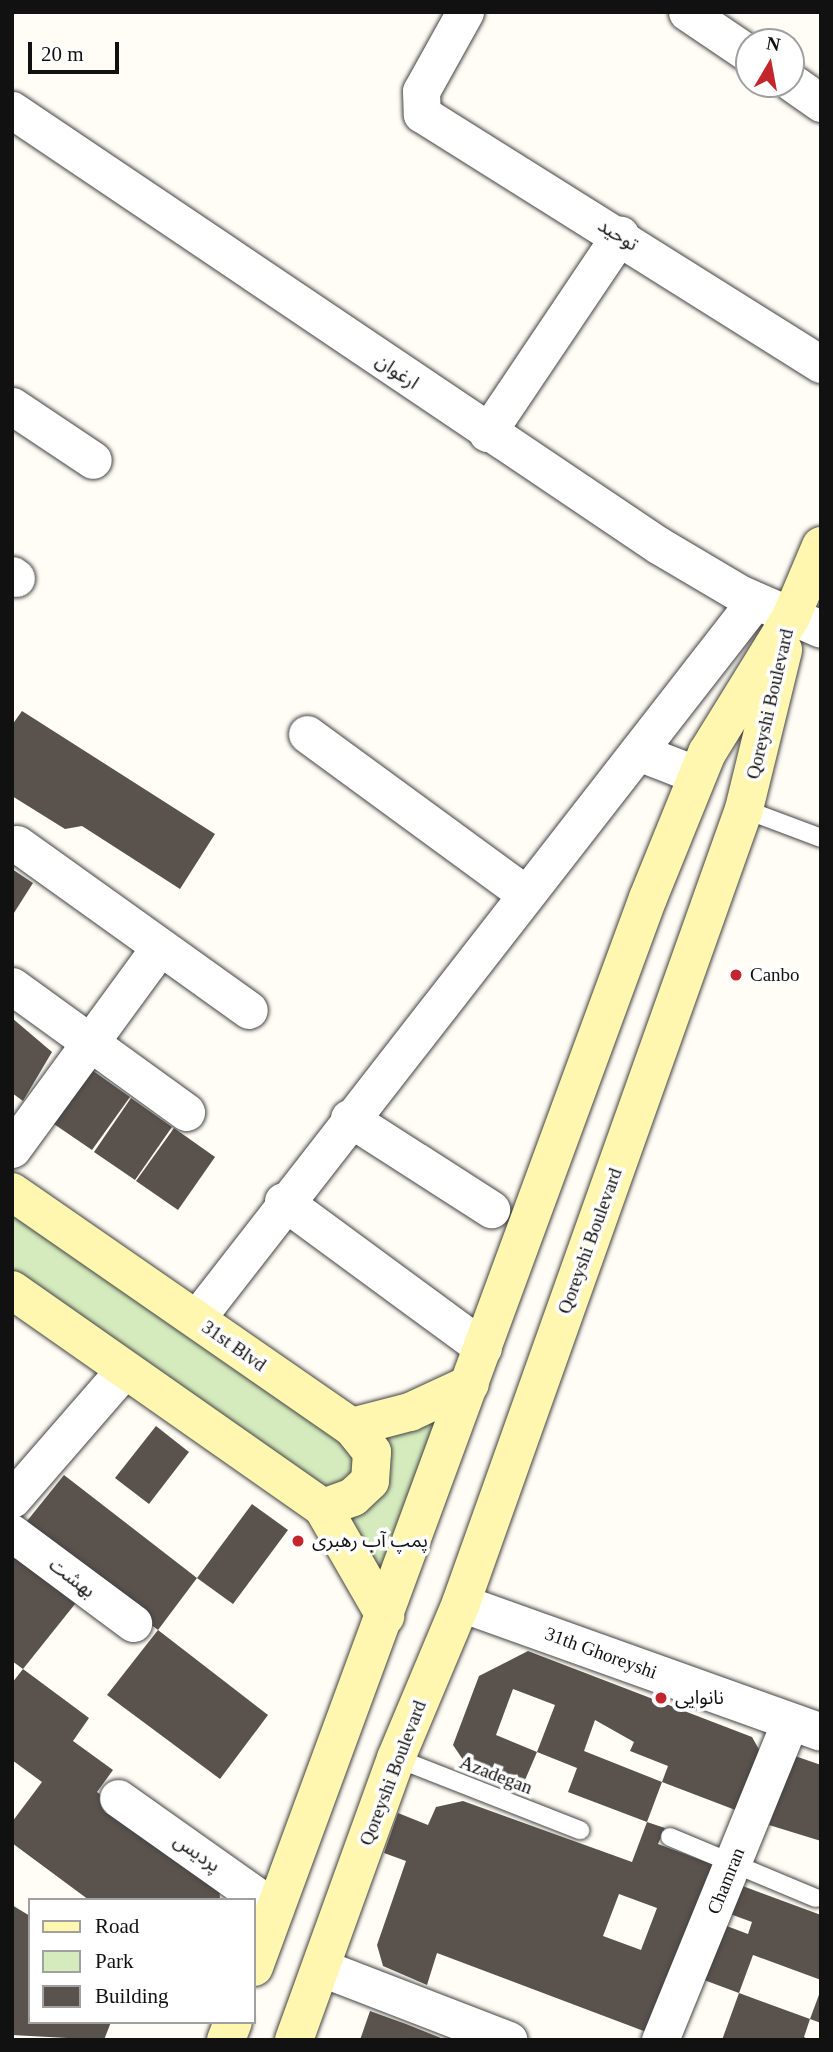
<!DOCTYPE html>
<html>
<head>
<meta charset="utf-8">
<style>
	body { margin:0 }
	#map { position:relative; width:833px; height:2052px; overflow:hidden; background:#fffdf5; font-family:"Times New Roman","Noto Sans Arabic",serif }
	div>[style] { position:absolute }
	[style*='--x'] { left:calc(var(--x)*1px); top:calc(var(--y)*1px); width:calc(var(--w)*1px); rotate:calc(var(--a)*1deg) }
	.green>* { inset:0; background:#d5ebbd }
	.building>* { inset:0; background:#5a524d }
	.roads { filter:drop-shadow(0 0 2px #444) drop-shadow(0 0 2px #444) }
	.lane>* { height:18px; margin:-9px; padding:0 9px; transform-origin:9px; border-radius:9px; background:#fff }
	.street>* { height:37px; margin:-18.5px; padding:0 18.5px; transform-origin:18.5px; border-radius:18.5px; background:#fff }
	.secondary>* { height:38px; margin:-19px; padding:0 19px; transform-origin:19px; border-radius:19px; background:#fff6b0 }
	.dots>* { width:19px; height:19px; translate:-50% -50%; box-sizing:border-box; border:4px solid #fff; border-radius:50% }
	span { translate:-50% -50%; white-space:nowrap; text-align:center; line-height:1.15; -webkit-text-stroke:7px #fff; paint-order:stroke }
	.street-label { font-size:19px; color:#111 }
	.poi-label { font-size:19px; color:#111 }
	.left { translate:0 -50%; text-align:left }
	.frame { position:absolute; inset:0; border:14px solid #111; pointer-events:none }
	.legend { position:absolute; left:28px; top:1898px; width:228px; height:126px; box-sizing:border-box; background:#fff; border:2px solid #a0a0a0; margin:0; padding:9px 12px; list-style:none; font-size:21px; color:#111 }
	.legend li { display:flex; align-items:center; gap:14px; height:35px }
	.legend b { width:35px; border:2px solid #a0a0a0 }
	.north { position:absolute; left:735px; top:28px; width:70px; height:70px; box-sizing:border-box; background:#fff; border:2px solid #a0a0a0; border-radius:50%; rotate:10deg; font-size:19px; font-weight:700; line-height:28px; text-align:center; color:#111 }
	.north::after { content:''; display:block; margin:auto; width:24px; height:32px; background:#c4262e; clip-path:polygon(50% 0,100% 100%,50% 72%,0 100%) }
	.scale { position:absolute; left:28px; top:42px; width:91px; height:32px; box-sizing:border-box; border:4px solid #111; border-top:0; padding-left:9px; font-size:21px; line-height:24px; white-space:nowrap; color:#111; -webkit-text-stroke:5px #fff; paint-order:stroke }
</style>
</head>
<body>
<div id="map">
	<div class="green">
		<i style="clip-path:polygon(12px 1204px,355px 1452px,352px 1473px,340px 1485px,318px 1485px,12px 1275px)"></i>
		<i style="clip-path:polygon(454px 1402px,384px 1592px,338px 1513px,368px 1433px)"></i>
	</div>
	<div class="building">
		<i style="clip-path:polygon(22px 711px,215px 834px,180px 889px,82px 826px,65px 829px,12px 796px,12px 725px)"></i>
		<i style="clip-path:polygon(12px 869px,33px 883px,12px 916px)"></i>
		<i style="clip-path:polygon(12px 1018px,52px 1052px,23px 1101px,12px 1093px)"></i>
		<i style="clip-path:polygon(89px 1068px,130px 1097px,92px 1150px,51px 1122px)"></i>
		<i style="clip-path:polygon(131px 1098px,172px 1127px,135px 1180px,94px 1152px)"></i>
		<i style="clip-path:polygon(174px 1128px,215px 1157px,178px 1210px,136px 1181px)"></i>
		<i style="clip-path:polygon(156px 1426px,189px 1452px,149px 1504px,115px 1478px)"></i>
		<i style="clip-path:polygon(64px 1475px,197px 1578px,158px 1630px,23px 1526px)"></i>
		<i style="clip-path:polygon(252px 1504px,288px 1530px,233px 1604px,197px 1578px)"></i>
		<i style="clip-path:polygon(24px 1558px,79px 1599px,23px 1669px,12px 1661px,12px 1559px)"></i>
		<i style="clip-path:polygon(158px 1630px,268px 1715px,220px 1779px,107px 1695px)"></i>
		<i style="clip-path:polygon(528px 1651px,752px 1737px,761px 1753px,738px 1811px,662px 1782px,668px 1766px,630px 1751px,634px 1742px,595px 1720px,584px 1751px,662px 1782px,647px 1822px,568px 1792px,577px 1768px,537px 1752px,555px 1705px,513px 1689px,496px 1735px,537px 1752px,519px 1794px,474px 1776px,453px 1745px,479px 1676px)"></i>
		<i style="clip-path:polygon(23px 1669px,89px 1718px,73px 1741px,113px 1770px,97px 1792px,219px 1881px,220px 1900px,89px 1900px,12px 1843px,12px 1822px,42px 1782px,12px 1760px,12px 1683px)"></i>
		<i style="clip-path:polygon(795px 1756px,821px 1765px,821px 1841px,769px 1825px)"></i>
		<i style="clip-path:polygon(evenodd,463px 1801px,632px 1862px,647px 1822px,665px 1828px,658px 1844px,714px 1865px,649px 2033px,437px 1953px,427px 1985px,383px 1966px,377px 1945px,406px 1861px,384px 1853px,398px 1813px,428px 1825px,436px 1807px,463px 1801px,619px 1894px,657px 1908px,641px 1950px,603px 1936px,619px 1894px)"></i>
		<i style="clip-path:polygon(740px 1885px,821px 1915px,821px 1980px,753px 1955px,739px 1993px,704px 1980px,724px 1925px,748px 1934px,752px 1922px,730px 1914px)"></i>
		<i style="clip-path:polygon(12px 1905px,30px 1916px,30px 2022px,111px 2022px,104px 2040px,12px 2035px)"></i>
		<i style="clip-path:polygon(820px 1992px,821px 1992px,821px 2023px,810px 2019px)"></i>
		<i style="clip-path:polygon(739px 1993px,810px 2019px,804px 2037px,809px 2040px,722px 2040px)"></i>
		<i style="clip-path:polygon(370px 2011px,406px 2024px,446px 2040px,360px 2040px)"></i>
	</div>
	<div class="roads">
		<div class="lane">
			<i style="--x:744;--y:809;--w:82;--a:20.6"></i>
			<i style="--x:396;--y:1758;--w:198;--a:21.4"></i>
			<i style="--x:670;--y:1837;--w:158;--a:22.7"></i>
		</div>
		<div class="street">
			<i style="--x:465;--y:12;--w:90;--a:119.1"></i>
			<i style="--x:421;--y:91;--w:23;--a:88"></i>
			<i style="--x:422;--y:114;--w:471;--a:32.1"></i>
			<i style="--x:687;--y:12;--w:75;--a:34.1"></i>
			<i style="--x:791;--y:82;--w:37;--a:35"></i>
			<i style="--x:12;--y:110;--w:779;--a:33.96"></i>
			<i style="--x:658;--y:545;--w:96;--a:30.6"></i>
			<i style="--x:741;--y:594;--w:87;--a:23.6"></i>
			<i style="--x:12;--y:406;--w:97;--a:33.7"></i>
			<i style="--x:487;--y:433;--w:239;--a:-56.1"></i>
			<i style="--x:12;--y:575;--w:5;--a:37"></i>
			<i style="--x:307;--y:734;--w:271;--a:36.2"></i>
			<i style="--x:638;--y:752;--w:63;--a:21.3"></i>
			<i style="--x:17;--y:844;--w:285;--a:35.6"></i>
			<i style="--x:12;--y:986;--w:215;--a:35.9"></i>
			<i style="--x:349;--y:1118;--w:169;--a:32.7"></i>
			<i style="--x:12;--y:1149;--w:250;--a:-53.8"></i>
			<i style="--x:283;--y:1201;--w:248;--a:36.3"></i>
			<i style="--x:196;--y:1319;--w:910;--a:-52.1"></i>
			<i style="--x:12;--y:1499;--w:171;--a:-49"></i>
			<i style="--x:12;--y:1533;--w:151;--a:36.6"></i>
			<i style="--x:461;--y:1603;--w:382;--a:19.7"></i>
			<i style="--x:118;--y:1798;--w:192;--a:35.3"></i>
			<i style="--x:322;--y:1968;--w:200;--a:21.1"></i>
			<i style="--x:660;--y:2040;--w:344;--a:-67.8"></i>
		</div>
		<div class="secondary">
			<i style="--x:12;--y:1192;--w:413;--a:34.7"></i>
			<i style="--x:352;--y:1427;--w:60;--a:-14.5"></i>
			<i style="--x:410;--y:1412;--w:66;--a:-25"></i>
			<i style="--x:12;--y:1290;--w:380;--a:35"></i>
			<i style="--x:323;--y:1508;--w:125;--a:60.1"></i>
			<i style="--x:323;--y:1508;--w:32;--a:-20"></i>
			<i style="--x:353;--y:1497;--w:23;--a:-43"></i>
			<i style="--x:370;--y:1481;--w:29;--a:-86"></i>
			<i style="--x:372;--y:1452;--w:32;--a:-129"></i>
			<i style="--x:254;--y:1967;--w:1139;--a:-69.77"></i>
			<i style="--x:648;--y:898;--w:157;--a:-67.9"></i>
			<i style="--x:707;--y:753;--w:160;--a:-58.3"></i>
			<i style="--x:791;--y:617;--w:77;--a:-67.1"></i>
			<i style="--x:226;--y:2040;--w:19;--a:-69"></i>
			<i style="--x:294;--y:2040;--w:300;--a:-70.1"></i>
			<i style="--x:396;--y:1758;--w:168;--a:-67.2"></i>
			<i style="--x:461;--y:1603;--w:843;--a:-70.38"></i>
			<i style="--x:744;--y:809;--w:164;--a:-76.2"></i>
		</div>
	</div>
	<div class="dots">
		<i style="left:736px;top:975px;background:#c4262e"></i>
		<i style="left:298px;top:1541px;background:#c4262e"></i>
		<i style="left:661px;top:1698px;background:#c4262e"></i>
	</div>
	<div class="street-label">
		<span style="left:618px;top:235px;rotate:32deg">توحید</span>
		<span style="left:397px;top:372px;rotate:34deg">ارغوان</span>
		<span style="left:770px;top:704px;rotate:-77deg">Qoreyshi Boulevard</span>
		<span style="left:590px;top:1241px;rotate:-70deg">Qoreyshi Boulevard</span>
		<span style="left:234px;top:1346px;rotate:35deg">31st Blvd</span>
		<span style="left:72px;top:1578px;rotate:37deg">بهشت</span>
		<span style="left:601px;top:1653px;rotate:20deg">31th Ghoreyshi</span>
		<span style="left:393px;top:1773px;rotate:-69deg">Qoreyshi Boulevard</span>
		<span style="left:496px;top:1775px;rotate:21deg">Azadegan</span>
		<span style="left:197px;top:1853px;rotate:35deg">پردیس</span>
		<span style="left:726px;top:1881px;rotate:-68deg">Chamran</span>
	</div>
	<div class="poi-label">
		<span class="left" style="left:750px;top:975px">Canbo</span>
		<span class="left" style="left:312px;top:1541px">پمپ آب رهبری</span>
		<span class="left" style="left:675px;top:1698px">نانوایی</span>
	</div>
	<div class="frame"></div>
	<ul class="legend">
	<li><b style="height:9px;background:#fff6b0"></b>Road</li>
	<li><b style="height:19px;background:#d5ebbd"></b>Park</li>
	<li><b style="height:19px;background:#5a524d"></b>Building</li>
	</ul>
	<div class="north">N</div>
	<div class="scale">20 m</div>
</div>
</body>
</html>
